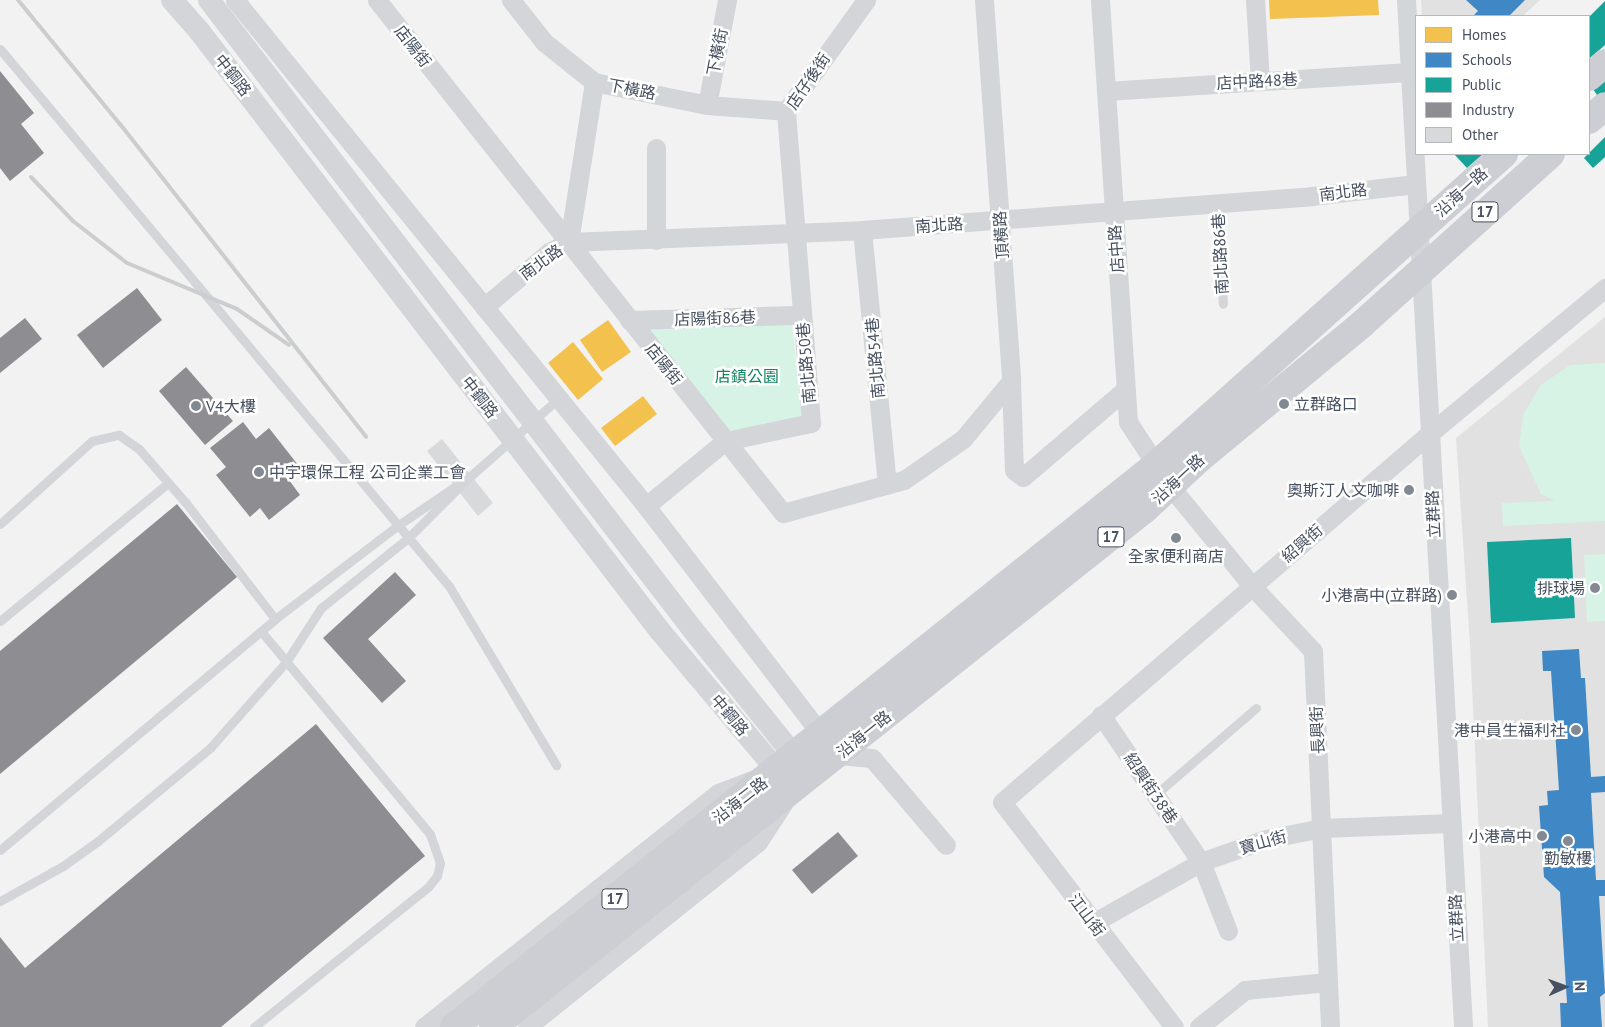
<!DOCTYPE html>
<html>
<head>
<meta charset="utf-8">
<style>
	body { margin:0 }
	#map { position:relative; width:1605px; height:1027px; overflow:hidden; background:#f3f2f2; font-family:"PT Sans","Noto Sans TC",sans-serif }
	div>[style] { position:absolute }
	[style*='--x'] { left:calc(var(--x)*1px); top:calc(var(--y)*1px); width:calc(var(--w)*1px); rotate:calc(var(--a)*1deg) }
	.education>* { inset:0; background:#e1e1e2 }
	.green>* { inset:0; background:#d6f3e6 }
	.homes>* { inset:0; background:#f2c14e }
	.schools>* { inset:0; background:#3f88c5 }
	.public>* { inset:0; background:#17a398 }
	.industry>* { inset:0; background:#8d8d92 }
	.building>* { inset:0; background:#d8d9db }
	.service>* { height:9px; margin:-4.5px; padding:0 4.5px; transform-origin:4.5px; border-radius:4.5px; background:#d3d5d8 }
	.minor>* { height:19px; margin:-9.5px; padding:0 9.5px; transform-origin:9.5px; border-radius:9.5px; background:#d3d5d8 }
	.tertiary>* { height:22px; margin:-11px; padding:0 11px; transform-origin:11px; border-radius:11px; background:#d3d5d8 }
	.primary>* { height:28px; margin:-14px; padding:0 14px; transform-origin:14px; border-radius:14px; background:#ccced3 }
	.rail>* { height:4px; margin:-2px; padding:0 2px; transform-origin:2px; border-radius:2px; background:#cbcdcf }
	.dots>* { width:14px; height:14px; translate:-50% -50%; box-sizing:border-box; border:2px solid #fff; border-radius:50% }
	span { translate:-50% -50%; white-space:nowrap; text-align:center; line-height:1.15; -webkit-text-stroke:5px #fff; paint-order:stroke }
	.shield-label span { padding:1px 4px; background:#fff; border:1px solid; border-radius:4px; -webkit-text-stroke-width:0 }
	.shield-label { font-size:15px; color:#475060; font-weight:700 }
	.street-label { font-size:16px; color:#475060 }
	.park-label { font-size:16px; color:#11835e }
	.poi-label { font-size:16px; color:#475060 }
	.left { translate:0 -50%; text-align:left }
	.right { translate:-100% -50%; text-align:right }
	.legend { position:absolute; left:1415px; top:15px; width:175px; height:140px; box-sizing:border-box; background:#fff; border:1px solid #b5b9bf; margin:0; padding:6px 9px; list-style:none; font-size:15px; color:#475060 }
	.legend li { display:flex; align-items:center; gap:10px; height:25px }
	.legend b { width:25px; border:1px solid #b5b9bf }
	.north { position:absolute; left:1540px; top:962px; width:50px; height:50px; -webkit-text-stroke:4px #fff; paint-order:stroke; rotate:88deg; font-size:14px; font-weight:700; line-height:20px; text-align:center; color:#475060 }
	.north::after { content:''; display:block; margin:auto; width:18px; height:22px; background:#475060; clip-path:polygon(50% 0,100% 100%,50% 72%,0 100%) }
</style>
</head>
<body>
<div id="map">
	<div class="education">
		<i style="clip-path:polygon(1421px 0,1540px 0,1523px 16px,1422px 16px)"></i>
		<i style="clip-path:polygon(1605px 317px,1605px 1027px,1488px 1027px,1470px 645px,1456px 438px)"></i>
	</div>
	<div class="green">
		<i style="clip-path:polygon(792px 325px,802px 418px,728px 431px,644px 328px)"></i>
		<i style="clip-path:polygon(1605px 363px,1605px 521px,1503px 526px,1502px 503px,1555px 501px,1541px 494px,1519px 446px,1523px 415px,1541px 385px,1570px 365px)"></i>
		<i style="clip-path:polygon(1605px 554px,1605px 621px,1587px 622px,1584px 555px)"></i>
	</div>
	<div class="homes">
		<i style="clip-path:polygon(1269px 0,1378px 0,1379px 15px,1270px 19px)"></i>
		<i style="clip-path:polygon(608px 320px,631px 352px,602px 372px,580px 340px)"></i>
		<i style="clip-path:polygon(573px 342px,603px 379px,578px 400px,548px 363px)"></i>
		<i style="clip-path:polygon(643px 396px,657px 414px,615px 446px,601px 428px)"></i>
	</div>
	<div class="schools">
		<i style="clip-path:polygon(1466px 0,1525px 0,1509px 16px,1473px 16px,1478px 11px)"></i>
		<i style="clip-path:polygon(1579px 649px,1581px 678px,1585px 678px,1591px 777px,1605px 776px,1605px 792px,1591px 793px,1596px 880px,1605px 880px,1605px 896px,1599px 896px,1605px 993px,1600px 997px,1602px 1027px,1561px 1027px,1560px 1003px,1567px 1003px,1560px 892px,1544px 877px,1539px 806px,1548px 805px,1547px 791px,1559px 790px,1551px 671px,1543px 671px,1542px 651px)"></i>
	</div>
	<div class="public">
		<i style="clip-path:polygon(1605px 1px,1605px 45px,1590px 58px,1605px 79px,1605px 107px,1589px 83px,1589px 17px)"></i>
		<i style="clip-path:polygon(1605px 137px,1605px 157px,1593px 168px,1584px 158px)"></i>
		<i style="clip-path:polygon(1454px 154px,1483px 154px,1467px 168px)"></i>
		<i style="clip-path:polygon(1571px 538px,1575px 618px,1491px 623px,1487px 542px)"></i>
	</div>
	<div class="industry">
		<i style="clip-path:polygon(0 71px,34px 113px,21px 124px,44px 153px,10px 181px,0 168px)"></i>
		<i style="clip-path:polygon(137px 288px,162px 320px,103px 368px,77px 335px)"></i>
		<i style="clip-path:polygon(25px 318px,42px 339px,0 373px,0 338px)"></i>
		<i style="clip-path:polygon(186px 367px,233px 421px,205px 445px,159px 391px)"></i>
		<i style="clip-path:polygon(243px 422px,256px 439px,269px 428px,302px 470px,289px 480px,300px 495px,269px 520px,260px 508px,250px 517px,216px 475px,226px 467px,210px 448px)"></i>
		<i style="clip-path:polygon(177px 504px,237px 577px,0 774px,0 651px)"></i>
		<i style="clip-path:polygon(395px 572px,416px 595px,368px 639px,406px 681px,382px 703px,323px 638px)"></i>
		<i style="clip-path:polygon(316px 724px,425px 856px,221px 1027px,0 1027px,0 937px,25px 968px)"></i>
		<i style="clip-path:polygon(838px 832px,858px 856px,812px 894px,792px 870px)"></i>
	</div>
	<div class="building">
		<i style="clip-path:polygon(442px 439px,493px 503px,478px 516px,427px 451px)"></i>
	</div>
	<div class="service">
		<i style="--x:0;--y:49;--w:700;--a:50.1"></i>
		<i style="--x:449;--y:586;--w:209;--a:59.1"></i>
		<i style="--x:1217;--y:204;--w:100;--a:86.6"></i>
		<i style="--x:0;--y:524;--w:124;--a:-42.1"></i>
		<i style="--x:92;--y:441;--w:28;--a:-13"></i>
		<i style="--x:119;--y:435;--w:24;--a:35"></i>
		<i style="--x:139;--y:449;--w:72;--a:49"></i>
		<i style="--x:186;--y:503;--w:146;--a:52.5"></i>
		<i style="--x:0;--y:621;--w:217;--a:-39.4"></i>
		<i style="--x:1156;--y:794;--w:132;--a:-40.7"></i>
		<i style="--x:0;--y:850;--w:359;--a:-40"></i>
		<i style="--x:275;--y:619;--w:153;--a:-37.3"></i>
		<i style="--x:397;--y:526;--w:68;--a:-34.2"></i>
		<i style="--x:0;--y:901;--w:72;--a:-29.1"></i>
		<i style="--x:63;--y:866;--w:43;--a:-35.5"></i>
		<i style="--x:98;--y:841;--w:146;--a:-39.7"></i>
		<i style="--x:210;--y:748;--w:115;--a:-48.5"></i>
		<i style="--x:286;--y:662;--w:64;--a:-57.1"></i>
		<i style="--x:321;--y:608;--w:112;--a:-38.8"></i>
		<i style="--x:408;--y:538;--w:82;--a:-45"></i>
		<i style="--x:466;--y:480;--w:124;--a:-41.4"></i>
		<i style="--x:254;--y:1027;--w:223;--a:-38.8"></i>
		<i style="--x:428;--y:887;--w:14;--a:-51"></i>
		<i style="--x:437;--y:876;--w:13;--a:-77"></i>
		<i style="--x:440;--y:863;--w:31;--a:-109"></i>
		<i style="--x:430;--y:834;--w:264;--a:-129.8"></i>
	</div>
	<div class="minor">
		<i style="--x:235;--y:0;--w:652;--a:50.91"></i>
		<i style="--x:646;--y:506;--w:314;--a:52.5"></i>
		<i style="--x:837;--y:755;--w:35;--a:5"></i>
		<i style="--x:872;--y:758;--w:114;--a:49.6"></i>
		<i style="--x:377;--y:0;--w:654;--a:51.64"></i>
		<i style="--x:783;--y:513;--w:125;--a:-15.3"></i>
		<i style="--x:904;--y:480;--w:72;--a:-34.8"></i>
		<i style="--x:963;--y:439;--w:75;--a:-50.4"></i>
		<i style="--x:511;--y:0;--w:53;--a:51.8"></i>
		<i style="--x:544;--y:42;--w:64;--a:38.7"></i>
		<i style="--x:594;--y:82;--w:115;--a:11.5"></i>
		<i style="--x:707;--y:105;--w:79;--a:4.3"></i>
		<i style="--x:984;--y:0;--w:382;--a:85.9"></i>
		<i style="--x:1011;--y:381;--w:89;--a:88.1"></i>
		<i style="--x:1014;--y:470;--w:11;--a:38"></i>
		<i style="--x:1023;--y:477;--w:135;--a:-40.5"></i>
		<i style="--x:1100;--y:0;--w:423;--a:86.2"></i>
		<i style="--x:1128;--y:422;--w:77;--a:56.7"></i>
		<i style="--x:1170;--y:486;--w:129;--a:50.6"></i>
		<i style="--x:1252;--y:586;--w:89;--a:46.8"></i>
		<i style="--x:1313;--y:651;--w:376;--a:87.4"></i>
		<i style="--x:1255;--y:0;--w:81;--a:86.5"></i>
		<i style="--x:1406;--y:0;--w:1029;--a:86.82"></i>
		<i style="--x:1106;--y:91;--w:304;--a:-3.6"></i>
		<i style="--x:707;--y:105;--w:107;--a:-79.2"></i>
		<i style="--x:656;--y:148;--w:92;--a:90"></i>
		<i style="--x:862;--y:230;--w:256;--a:84.4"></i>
		<i style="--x:569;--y:242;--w:162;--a:-81.1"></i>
		<i style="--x:484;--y:307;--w:85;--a:-40.2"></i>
		<i style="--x:549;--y:252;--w:22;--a:-27"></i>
		<i style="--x:569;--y:242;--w:293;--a:-2.3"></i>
		<i style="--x:862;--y:230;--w:451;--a:-4.3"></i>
		<i style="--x:1312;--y:196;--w:104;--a:-6.6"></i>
		<i style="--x:629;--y:320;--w:173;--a:-1.7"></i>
		<i style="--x:646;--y:506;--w:102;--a:-39.4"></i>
		<i style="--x:725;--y:441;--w:88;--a:-11.8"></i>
		<i style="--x:811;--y:423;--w:313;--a:-94.6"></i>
		<i style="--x:786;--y:111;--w:137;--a:-54.2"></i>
		<i style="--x:1101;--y:715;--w:178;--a:55.8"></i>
		<i style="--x:1201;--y:862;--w:74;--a:68.6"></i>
		<i style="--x:1093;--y:923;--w:124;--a:-29.5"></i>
		<i style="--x:1201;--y:862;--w:69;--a:-19.5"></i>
		<i style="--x:1266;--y:839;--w:57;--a:-11.1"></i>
		<i style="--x:1322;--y:828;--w:129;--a:-2.2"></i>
		<i style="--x:424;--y:1027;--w:376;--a:-38.5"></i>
		<i style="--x:718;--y:793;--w:39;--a:-21"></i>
		<i style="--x:527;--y:1027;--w:296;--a:-38.7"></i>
		<i style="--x:758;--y:842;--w:45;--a:-56.7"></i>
		<i style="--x:1174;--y:1027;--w:283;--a:-127.4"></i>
		<i style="--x:1002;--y:802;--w:564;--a:-40.76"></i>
		<i style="--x:1429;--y:434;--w:229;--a:-39.7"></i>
		<i style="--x:1199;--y:1027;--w:59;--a:-38.8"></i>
		<i style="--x:1245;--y:990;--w:83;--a:-5.5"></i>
	</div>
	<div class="tertiary">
		<i style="--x:172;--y:0;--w:43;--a:48.8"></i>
		<i style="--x:200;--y:32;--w:755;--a:52.48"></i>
		<i style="--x:660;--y:631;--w:196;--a:50"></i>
		<i style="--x:209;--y:0;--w:794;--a:52.47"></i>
		<i style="--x:693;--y:630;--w:177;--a:51.2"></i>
	</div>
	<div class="primary">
		<i style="--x:1589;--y:77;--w:21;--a:-41"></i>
		<i style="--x:1589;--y:120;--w:21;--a:-41"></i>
		<i style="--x:454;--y:1027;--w:899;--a:-38.68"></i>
		<i style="--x:1156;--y:465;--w:467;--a:-41.8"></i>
		<i style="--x:493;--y:1027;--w:831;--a:-38.46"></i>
		<i style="--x:1144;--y:510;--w:75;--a:-42.8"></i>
		<i style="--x:1199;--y:459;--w:212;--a:-39.6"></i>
		<i style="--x:1362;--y:324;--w:254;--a:-42"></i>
	</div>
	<div class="rail">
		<i style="--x:18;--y:0;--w:161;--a:50.6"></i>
		<i style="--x:120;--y:124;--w:398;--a:51.8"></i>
		<i style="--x:31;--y:177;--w:61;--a:46.3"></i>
		<i style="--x:73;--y:221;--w:68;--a:37.9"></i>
		<i style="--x:127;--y:263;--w:119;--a:22.7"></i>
		<i style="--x:237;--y:309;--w:63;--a:34.7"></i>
	</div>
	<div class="dots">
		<i style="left:1284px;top:404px;background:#838993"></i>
		<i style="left:196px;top:406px;background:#838993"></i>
		<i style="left:259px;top:472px;background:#838993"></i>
		<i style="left:1409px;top:490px;background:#838993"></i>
		<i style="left:1176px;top:538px;background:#838993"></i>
		<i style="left:1595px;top:588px;background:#838993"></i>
		<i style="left:1452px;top:595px;background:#838993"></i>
		<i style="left:1576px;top:730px;background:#838993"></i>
		<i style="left:1542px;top:836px;background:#838993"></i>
		<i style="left:1568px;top:841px;background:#838993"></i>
	</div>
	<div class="shield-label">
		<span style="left:1485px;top:212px">17</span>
		<span style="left:1111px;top:537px">17</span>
		<span style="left:615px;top:899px">17</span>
	</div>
	<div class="street-label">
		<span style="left:413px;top:46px;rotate:52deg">店陽街</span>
		<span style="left:717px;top:52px;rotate:-79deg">下橫街</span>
		<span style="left:233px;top:75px;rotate:52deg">中鋼路</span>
		<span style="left:808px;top:81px;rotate:-56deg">店仔後街</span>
		<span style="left:1257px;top:81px;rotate:-3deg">店中路48巷</span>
		<span style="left:632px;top:89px;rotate:11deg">下橫路</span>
		<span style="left:1343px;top:192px;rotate:-7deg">南北路</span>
		<span style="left:1461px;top:192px;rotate:-42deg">沿海一路</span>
		<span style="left:939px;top:225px;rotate:-4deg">南北路</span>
		<span style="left:1001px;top:235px;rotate:-94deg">頂橫路</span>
		<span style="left:1116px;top:249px;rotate:-94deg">店中路</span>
		<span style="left:1220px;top:254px;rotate:-93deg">南北路86巷</span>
		<span style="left:541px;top:262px;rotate:-36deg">南北路</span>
		<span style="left:715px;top:318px;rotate:-2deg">店陽街86巷</span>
		<span style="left:875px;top:358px;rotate:-95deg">南北路54巷</span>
		<span style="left:806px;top:363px;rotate:-95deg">南北路50巷</span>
		<span style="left:664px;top:364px;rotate:51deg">店陽街</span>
		<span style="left:480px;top:397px;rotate:52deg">中鋼路</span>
		<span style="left:1178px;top:479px;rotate:-43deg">沿海一路</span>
		<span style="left:1433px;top:514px;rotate:-93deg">立群路</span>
		<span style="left:1302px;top:543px;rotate:-41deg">紹興街</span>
		<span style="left:730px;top:715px;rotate:50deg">中鋼路</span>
		<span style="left:1317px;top:730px;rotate:-93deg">長興街</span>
		<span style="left:864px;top:734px;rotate:-39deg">沿海一路</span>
		<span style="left:1151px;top:788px;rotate:56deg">紹興街38巷</span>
		<span style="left:740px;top:800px;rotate:-38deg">沿海二路</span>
		<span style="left:1263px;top:842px;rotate:-16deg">寶山街</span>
		<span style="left:1087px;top:915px;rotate:53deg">江山街</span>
		<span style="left:1456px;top:918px;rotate:-93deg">立群路</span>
	</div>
	<div class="park-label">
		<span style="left:747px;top:376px">店鎮公園</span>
	</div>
	<div class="poi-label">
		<span class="left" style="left:1294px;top:404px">立群路口</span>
		<span class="left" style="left:206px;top:406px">V4大樓</span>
		<span class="left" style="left:269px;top:472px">中宇環保工程 公司企業工會</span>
		<span class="right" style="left:1399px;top:490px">奧斯汀人文咖啡</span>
		<span style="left:1176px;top:556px">全家便利商店</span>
		<span class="right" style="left:1585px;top:588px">排球場</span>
		<span class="right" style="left:1442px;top:595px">小港高中(立群路)</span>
		<span class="right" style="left:1566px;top:730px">港中員生福利社</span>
		<span class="right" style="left:1532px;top:836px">小港高中</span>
		<span style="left:1568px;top:858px">勤敏樓</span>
	</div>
	<ul class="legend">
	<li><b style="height:14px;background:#f2c14e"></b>Homes</li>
	<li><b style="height:14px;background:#3f88c5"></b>Schools</li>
	<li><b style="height:14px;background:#17a398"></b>Public</li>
	<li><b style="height:14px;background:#8d8d92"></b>Industry</li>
	<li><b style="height:14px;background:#d8d9db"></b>Other</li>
	</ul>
	<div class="north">N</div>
</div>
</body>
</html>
